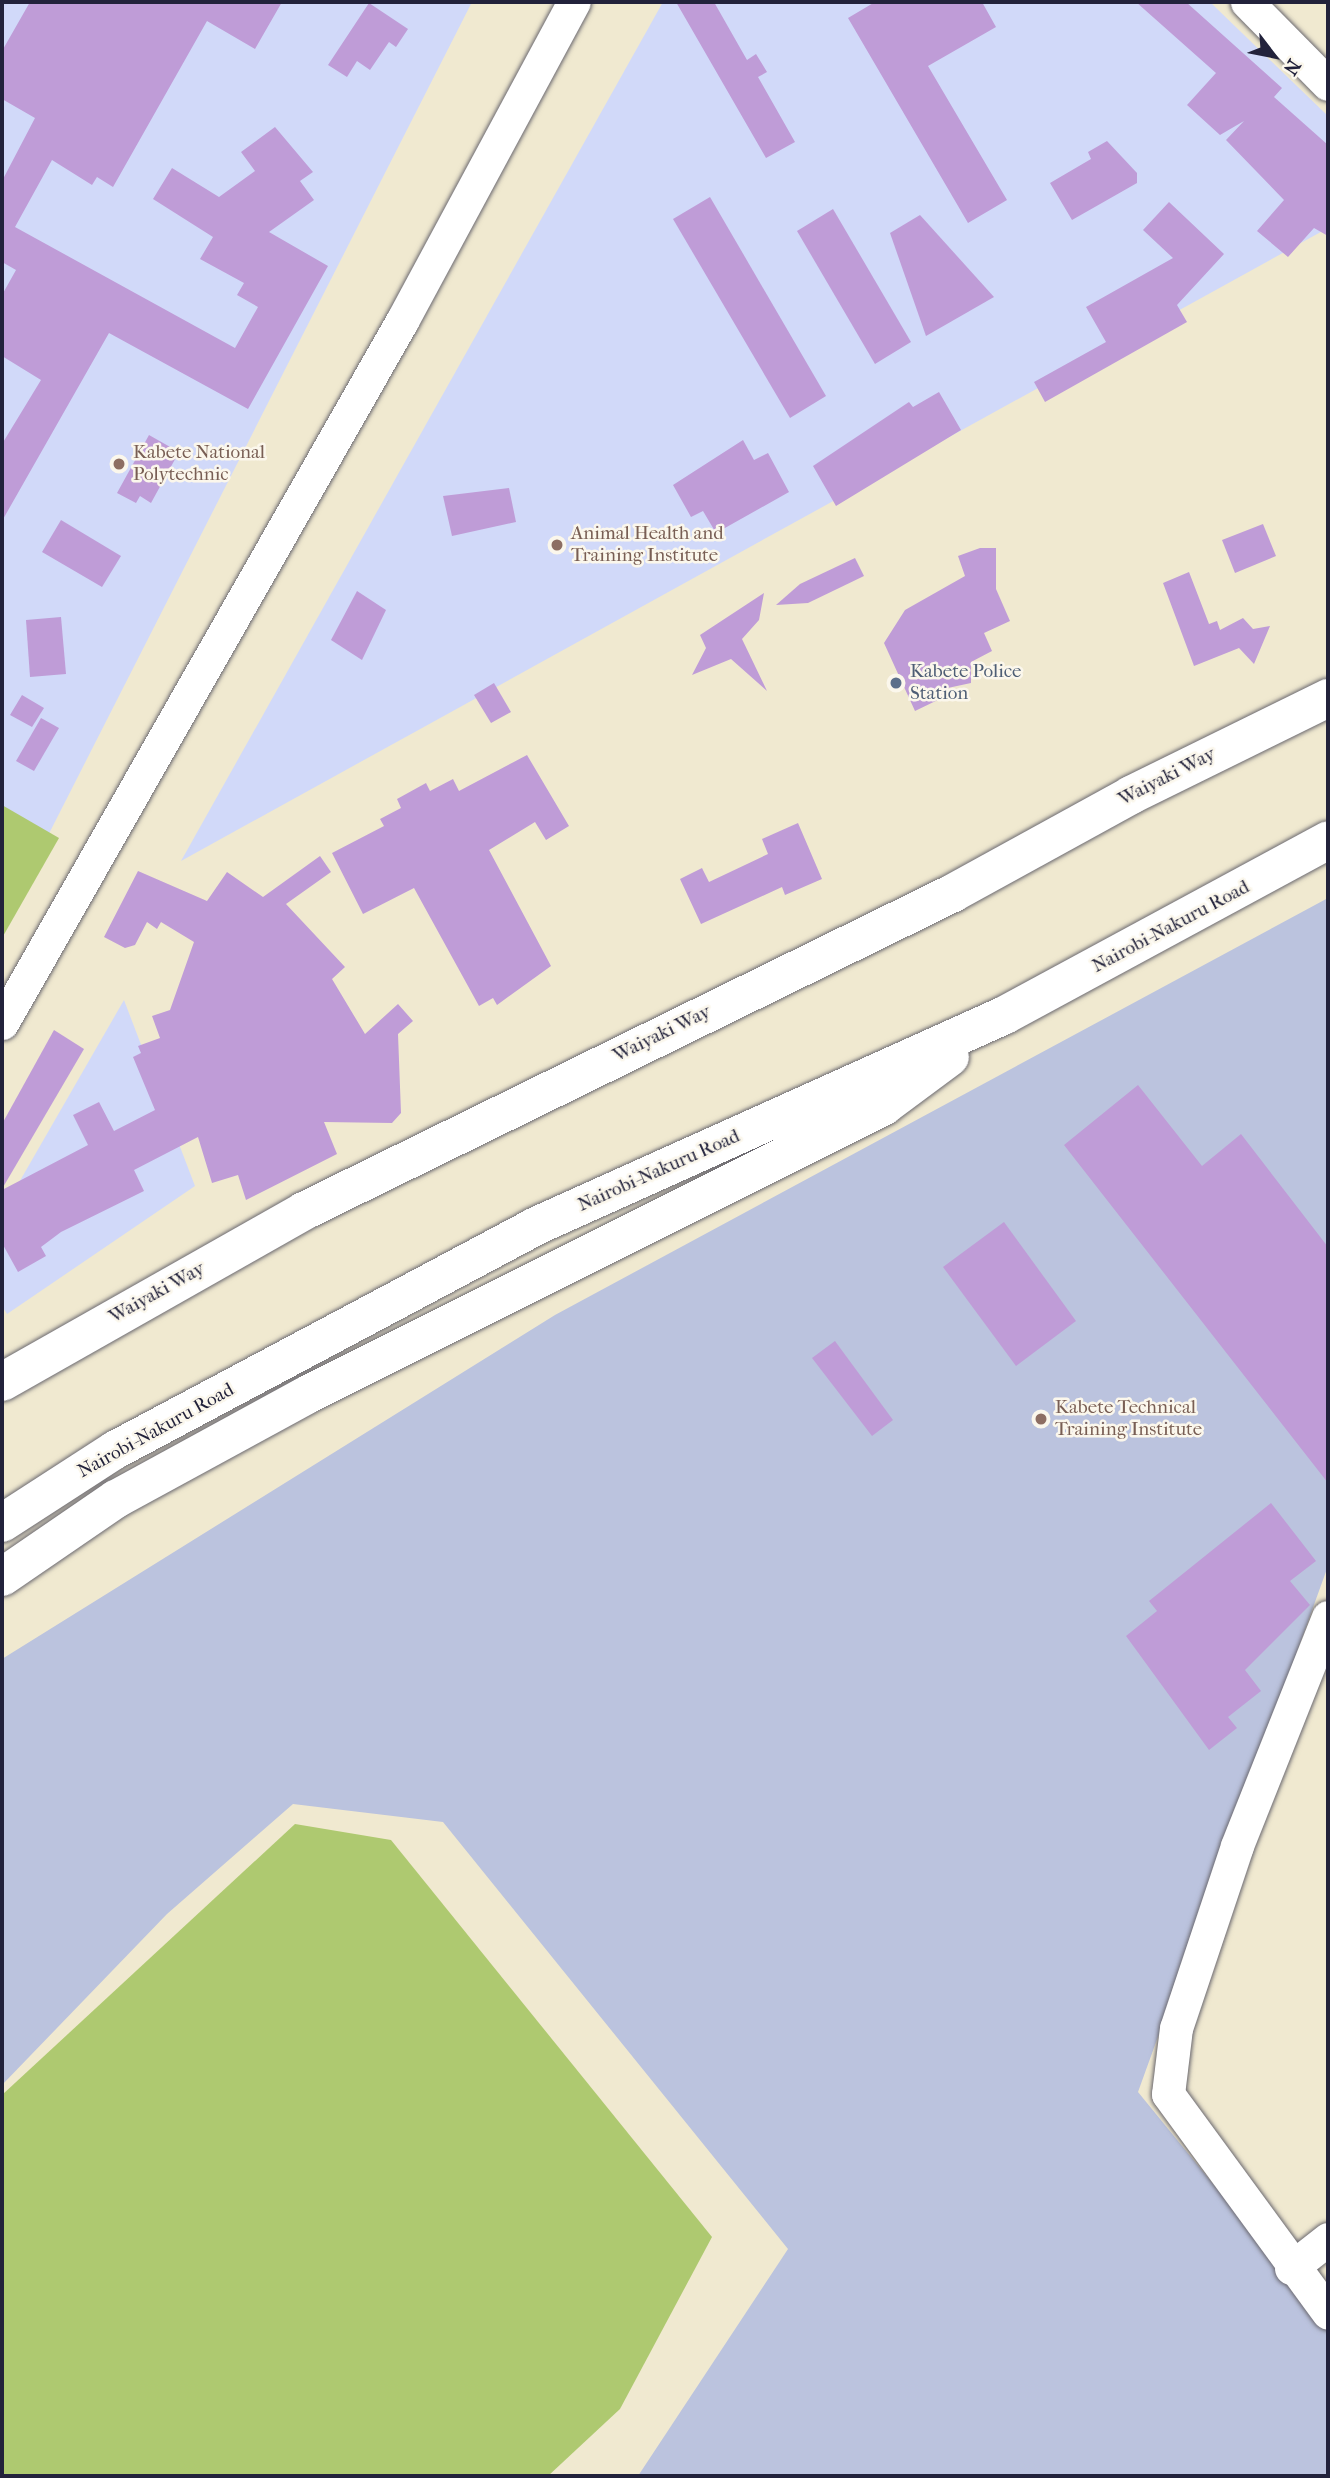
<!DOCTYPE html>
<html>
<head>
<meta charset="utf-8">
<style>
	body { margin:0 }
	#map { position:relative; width:1330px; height:2478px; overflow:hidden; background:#f0e9d0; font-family:"IM FELL French Canon",serif }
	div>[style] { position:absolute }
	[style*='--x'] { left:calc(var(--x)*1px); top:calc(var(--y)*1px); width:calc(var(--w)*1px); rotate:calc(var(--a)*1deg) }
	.built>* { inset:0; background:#d1d9f9 }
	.industrial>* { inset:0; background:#bbc3de }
	.green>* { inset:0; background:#aec970 }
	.building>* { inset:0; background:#bf9cd7 }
	.roads { filter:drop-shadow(0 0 2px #6a686f) drop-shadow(0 0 2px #6a686f) }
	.minor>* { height:33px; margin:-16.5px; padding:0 16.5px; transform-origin:16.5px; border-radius:16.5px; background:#fff }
	.highway>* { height:38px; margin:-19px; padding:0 19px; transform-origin:19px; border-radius:19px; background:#fff }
	.dots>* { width:19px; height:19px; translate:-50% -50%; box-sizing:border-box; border:4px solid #fbf7ec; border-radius:50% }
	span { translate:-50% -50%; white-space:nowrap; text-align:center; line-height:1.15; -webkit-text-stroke:5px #fbf7ec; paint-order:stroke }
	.education-label { font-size:19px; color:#785e54 }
	.left { translate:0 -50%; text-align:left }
	.service-label { font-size:19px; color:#4e5e75 }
	.street-label { font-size:19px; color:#22223b }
	.frame { position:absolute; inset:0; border:4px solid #22223b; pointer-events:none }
	.north { position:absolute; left:1239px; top:21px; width:70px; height:70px; -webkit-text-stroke:5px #fbf7ec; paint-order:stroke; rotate:122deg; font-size:19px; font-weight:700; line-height:28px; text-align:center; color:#22223b }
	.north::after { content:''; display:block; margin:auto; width:24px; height:32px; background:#22223b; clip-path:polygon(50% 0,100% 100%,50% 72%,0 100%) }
</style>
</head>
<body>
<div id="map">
	<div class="built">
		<i style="clip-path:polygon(2px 2px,472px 2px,2px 926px)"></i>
		<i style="clip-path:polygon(663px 2px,1210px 2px,1328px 116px,1328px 228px,181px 861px)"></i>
		<i style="clip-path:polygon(124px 1000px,195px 1186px,7px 1314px,2px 1306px,2px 1212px)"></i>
	</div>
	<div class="industrial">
		<i style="clip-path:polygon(1328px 898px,1328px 1566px,1138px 2092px,1328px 2325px,1328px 2476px,638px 2476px,788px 2249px,443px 1822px,293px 1804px,167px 1914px,2px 2085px,2px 1659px,555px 1315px)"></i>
	</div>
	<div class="green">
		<i style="clip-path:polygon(2px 805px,59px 838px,2px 938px)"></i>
		<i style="clip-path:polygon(295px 1824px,391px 1840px,712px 2237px,620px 2409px,548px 2476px,2px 2476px,2px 2095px)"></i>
	</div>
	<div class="building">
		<i style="clip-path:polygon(30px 2px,282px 2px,255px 49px,207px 21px,113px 187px,97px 177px,92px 185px,52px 160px,15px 227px,235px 348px,258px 307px,237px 295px,244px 283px,200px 259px,213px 237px,153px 199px,172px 168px,219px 197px,255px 171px,241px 152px,275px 127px,313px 172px,300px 181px,314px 200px,269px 232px,328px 266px,248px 409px,109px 333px,2px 521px,2px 444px,41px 380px,2px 356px,2px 295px,16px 270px,2px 262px,2px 181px,35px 118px,2px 99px,2px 51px)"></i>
		<i style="clip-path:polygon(676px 2px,714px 2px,747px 60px,756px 54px,767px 72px,758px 77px,795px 142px,766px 158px)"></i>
		<i style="clip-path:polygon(875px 2px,982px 2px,996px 27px,928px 66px,1007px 200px,968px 223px,848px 18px)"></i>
		<i style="clip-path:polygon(1136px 2px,1186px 2px,1282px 88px,1274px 97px,1328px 145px,1328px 236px,1314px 228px,1288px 257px,1257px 231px,1284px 200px,1226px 140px,1244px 121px,1220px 135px,1187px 105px,1216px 73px)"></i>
		<i style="clip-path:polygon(369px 3px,408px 29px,396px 47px,389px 42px,370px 70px,357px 61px,347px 77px,328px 65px)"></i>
		<i style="clip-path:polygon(1107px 141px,1137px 173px,1137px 183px,1072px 220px,1050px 183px,1091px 159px,1088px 152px)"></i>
		<i style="clip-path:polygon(710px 197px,826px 396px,790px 418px,673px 219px)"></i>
		<i style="clip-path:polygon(1169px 202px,1224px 254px,1177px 305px,1187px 322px,1045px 402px,1034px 382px,1106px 342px,1086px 307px,1173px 258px,1143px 230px)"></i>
		<i style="clip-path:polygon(833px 209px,911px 342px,875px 364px,797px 231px)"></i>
		<i style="clip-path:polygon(920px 215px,994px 297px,926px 336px,890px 233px)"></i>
		<i style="clip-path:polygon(939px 392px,961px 430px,836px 506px,813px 466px,909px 402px,913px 407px)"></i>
		<i style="clip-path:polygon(149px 435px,179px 452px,151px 503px,140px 496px,136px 503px,117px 493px)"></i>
		<i style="clip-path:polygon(743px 440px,754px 460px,768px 453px,789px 492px,716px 533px,703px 511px,691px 517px,673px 485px)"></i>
		<i style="clip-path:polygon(509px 488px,516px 522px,452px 536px,443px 496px)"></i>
		<i style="clip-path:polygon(61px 520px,121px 556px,102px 587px,42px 552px)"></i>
		<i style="clip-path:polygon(1263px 524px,1276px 556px,1235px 573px,1222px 540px)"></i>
		<i style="clip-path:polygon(980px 548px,996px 548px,996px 589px,1010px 621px,984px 633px,992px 651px,971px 662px,971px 683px,943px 689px,946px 696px,915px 711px,884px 643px,905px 610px,965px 576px,958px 556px)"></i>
		<i style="clip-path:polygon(855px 558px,864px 576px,808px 603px,776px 605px,800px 584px)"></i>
		<i style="clip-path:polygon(1189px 572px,1209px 624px,1217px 621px,1220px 630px,1243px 618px,1253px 629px,1270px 626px,1254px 664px,1239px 648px,1194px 666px,1163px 583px)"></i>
		<i style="clip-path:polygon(357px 591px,386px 610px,362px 660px,331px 640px)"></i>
		<i style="clip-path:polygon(764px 593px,759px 620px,742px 639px,767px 691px,731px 659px,692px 675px,706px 648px,700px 635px)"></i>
		<i style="clip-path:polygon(61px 617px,66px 674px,30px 677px,26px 620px)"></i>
		<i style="clip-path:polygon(494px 683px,511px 712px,491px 723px,474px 695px)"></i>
		<i style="clip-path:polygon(22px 695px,44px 708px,32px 727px,10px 715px)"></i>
		<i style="clip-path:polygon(41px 718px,59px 728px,34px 771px,16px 761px)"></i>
		<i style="clip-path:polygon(527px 755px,569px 826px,546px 840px,535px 822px,489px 850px,551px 966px,497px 1005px,493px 998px,479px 1006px,414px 888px,363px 914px,332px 853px,384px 826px,380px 819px,401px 808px,397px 799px,426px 783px,430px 791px,453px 779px,459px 791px)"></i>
		<i style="clip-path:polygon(798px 823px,822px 879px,785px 895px,782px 887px,701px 924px,680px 879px,702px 868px,709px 882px,768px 854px,762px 839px)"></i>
		<i style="clip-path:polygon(320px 856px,331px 872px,286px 904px,345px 967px,332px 979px,365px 1034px,398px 1004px,413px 1021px,398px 1034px,401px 1113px,392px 1123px,324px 1122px,337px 1154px,246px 1200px,238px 1175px,212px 1183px,198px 1137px,134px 1170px,144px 1191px,61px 1232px,41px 1247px,46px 1256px,18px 1272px,2px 1243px,2px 1190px,88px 1145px,73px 1115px,99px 1102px,114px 1131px,155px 1110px,133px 1057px,141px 1053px,138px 1046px,160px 1038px,152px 1016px,170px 1010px,194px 942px,161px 922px,157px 929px,147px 922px,135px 945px,125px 948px,104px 937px,138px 871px,207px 901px,227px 872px,263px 897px)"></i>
		<i style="clip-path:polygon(54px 1030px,84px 1049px,2px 1189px,2px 1124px)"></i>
		<i style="clip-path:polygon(1138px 1085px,1202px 1166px,1241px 1134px,1328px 1247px,1328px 1483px,1064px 1145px)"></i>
		<i style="clip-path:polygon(1004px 1222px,1076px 1321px,1016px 1366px,943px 1267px)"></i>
		<i style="clip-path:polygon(835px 1341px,893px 1420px,872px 1436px,812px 1358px)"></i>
		<i style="clip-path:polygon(1271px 1503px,1316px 1561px,1290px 1581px,1310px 1605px,1245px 1670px,1261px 1691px,1228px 1717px,1237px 1728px,1209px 1750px,1126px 1636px,1157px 1611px,1149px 1601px)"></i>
	</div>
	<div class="roads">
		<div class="minor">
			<i style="--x:1247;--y:2;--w:115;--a:45.4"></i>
			<i style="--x:2;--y:1023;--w:808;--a:-60.33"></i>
			<i style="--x:402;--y:321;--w:362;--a:-61.7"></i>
			<i style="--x:1328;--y:1617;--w:246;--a:111.7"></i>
			<i style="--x:1237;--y:1846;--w:192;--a:108.5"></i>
			<i style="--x:1176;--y:2028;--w:66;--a:96.9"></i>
			<i style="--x:1168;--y:2094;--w:271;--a:53.8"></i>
			<i style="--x:1291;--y:2268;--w:47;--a:-38.1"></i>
		</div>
		<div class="highway">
			<i style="--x:2;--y:1382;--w:347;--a:-29.5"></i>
			<i style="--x:304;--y:1211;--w:723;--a:-26.1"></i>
			<i style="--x:953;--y:893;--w:203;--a:-28.8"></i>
			<i style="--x:1131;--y:795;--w:220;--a:-26.2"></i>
			<i style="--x:2;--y:1523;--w:135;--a:-32.9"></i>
			<i style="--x:115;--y:1450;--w:477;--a:-28"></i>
			<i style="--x:536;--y:1226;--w:514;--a:-24.22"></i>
			<i style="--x:1005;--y:1015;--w:367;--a:-28.4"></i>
			<i style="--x:2;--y:1577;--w:138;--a:-34.4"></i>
			<i style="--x:116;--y:1499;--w:215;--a:-28.6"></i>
			<i style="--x:305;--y:1396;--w:648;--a:-26.6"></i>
			<i style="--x:884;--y:1106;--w:82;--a:-36.6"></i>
		</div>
	</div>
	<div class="dots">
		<i style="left:119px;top:464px;background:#8d6e63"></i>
		<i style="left:557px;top:545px;background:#8d6e63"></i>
		<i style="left:896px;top:683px;background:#5c6f8a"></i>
		<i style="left:1041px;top:1419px;background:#8d6e63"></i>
	</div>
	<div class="education-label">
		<span class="left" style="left:133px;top:464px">Kabete National<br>Polytechnic</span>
		<span class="left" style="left:571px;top:545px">Animal Health and<br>Training Institute</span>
		<span class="left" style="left:1055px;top:1419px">Kabete Technical<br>Training Institute</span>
	</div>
	<div class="service-label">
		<span class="left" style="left:910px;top:683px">Kabete Police<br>Station</span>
	</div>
	<div class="street-label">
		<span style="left:1167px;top:777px;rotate:-27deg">Waiyaki Way</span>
		<span style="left:1171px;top:927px;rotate:-28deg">Nairobi-Nakuru Road</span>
		<span style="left:662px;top:1034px;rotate:-26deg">Waiyaki Way</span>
		<span style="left:659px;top:1171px;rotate:-24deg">Nairobi-Nakuru Road</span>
		<span style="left:157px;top:1293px;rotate:-29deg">Waiyaki Way</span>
		<span style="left:156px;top:1431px;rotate:-29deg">Nairobi-Nakuru Road</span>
	</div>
	<div class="frame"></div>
	<div class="north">N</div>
</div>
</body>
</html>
